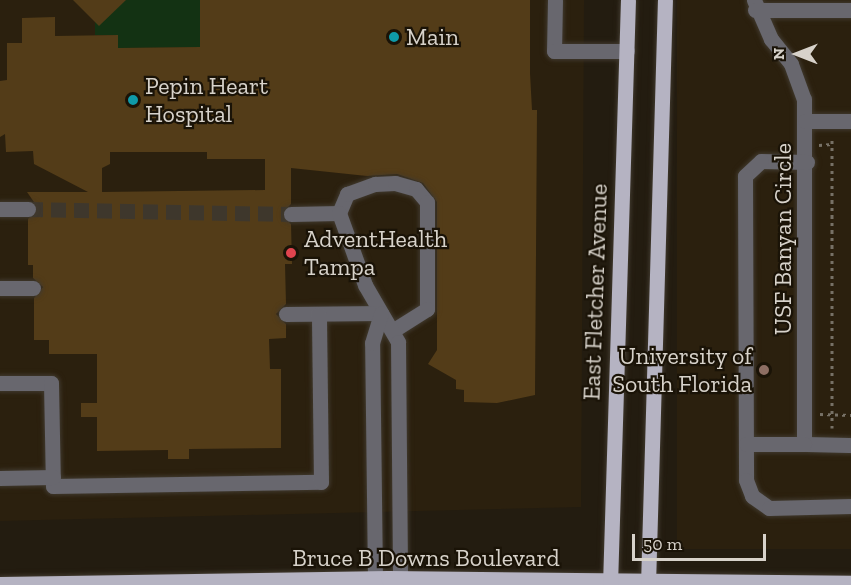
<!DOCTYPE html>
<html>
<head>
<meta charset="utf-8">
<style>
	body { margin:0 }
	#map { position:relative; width:851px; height:585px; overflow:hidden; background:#231c10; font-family:"Zilla Slab",serif }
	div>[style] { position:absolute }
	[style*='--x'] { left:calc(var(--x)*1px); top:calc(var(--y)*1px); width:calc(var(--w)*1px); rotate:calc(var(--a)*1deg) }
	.built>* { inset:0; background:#2b200e }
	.green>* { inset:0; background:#133213 }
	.building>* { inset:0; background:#533c18 }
	.minor-tunnel>* { height:15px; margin-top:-7.5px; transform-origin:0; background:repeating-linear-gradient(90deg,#3e372c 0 15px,transparent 0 23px) }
	.path>* { height:3px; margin-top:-1.5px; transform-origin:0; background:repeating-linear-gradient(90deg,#777166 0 3px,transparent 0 7.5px) }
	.roads { filter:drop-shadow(0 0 2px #40392e) drop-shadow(0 0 2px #40392e) }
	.minor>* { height:15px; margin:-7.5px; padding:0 7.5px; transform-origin:7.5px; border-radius:7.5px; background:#68676e }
	.major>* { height:15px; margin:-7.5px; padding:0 7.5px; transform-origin:7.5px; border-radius:7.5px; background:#b5b3c2 }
	.dots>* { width:16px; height:16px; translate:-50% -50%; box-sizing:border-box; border:3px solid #1a1307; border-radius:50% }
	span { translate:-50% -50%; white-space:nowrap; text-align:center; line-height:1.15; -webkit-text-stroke:4.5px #1a1307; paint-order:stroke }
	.poi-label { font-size:24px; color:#d7d2ca }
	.left { translate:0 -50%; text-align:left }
	.right { translate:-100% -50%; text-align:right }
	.street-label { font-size:24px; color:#d7d2ca }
	.north { position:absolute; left:767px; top:24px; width:60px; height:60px; -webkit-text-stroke:4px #1a1307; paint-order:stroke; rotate:270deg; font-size:16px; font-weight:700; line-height:24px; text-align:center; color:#d7d2ca }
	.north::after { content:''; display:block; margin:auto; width:21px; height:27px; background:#d7d2ca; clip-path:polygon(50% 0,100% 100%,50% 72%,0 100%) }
	.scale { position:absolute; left:632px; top:534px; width:134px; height:27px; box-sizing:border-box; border:3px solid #d7d2ca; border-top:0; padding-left:8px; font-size:18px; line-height:21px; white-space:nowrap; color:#d7d2ca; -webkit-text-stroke:4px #1a1307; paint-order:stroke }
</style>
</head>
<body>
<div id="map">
	<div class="built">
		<i style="clip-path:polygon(0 0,584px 0,581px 507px,0 521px)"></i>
		<i style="clip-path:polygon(677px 0,851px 0,851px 549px,677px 549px)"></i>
	</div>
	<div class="green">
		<i style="clip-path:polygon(126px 0,200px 0,258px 47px,118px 48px,118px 35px,95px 35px,95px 8px)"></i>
	</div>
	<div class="building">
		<i style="clip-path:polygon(73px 0,126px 0,99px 26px)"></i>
		<i style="clip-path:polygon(evenodd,200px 0,530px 0,530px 73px,532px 110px,537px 110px,535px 395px,497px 403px,464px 402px,464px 390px,456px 389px,456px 380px,428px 364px,437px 350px,437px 202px,423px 183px,397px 174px,367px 176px,291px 168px,291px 204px,281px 214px,291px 224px,292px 264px,285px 264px,286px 304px,276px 314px,286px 324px,286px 338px,269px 339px,270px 369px,281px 369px,281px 448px,189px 449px,189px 459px,168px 459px,168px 450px,97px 451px,97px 417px,81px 417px,81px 403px,97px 403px,97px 354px,49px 354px,49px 340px,34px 340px,34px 298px,43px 287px,33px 278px,33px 265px,28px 265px,28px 219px,38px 208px,27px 192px,88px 192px,34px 164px,33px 151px,6px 152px,5px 134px,0 137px,0 81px,7px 80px,7px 43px,22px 43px,22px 18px,55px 17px,55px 36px,118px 35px,118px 48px,200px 47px,200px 0,110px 152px,207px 152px,207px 159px,265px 159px,265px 190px,102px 192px,102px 168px,110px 164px,110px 152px)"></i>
	</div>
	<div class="minor-tunnel">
		<i style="--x:28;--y:209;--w:263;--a:1.1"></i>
	</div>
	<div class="path">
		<i style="--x:819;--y:145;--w:13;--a:-4"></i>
		<i style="--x:820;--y:414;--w:31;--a:2"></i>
		<i style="--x:832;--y:428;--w:291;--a:-90"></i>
	</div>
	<div class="roads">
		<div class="minor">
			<i style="--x:555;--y:0;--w:51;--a:91.1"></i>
			<i style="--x:554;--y:51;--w:73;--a:0"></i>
			<i style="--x:754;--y:0;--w:43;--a:66.4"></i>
			<i style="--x:771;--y:39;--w:32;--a:51"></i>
			<i style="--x:791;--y:64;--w:37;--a:70"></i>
			<i style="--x:804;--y:99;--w:345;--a:90"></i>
			<i style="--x:804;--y:444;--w:47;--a:1.2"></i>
			<i style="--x:755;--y:10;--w:96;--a:0"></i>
			<i style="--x:805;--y:121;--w:46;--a:0"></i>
			<i style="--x:807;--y:162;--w:46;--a:-178.8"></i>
			<i style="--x:761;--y:161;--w:22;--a:137"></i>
			<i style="--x:745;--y:176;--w:304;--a:89.8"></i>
			<i style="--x:746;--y:480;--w:17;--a:69"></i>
			<i style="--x:752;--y:496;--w:21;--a:35"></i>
			<i style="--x:769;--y:508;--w:82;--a:-1.4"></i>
			<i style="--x:0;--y:209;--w:28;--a:0"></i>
			<i style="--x:339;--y:213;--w:21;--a:-67"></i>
			<i style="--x:347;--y:194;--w:30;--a:-20"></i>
			<i style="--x:375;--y:184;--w:20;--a:-3"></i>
			<i style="--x:395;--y:183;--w:22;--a:16"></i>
			<i style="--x:416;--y:189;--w:17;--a:50"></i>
			<i style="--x:427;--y:202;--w:107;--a:90"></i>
			<i style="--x:427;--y:309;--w:41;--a:147.8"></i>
			<i style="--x:291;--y:214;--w:48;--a:-1.2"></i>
			<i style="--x:339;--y:213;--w:77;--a:70.1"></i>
			<i style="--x:365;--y:285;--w:66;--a:59.9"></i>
			<i style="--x:398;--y:342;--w:236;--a:89.5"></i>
			<i style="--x:0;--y:288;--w:33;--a:0"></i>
			<i style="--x:286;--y:314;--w:95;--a:-0.6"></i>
			<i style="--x:0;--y:383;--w:51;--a:0"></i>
			<i style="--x:51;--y:383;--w:103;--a:88.9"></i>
			<i style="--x:53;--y:486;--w:268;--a:-0.9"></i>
			<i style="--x:321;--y:482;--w:168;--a:-90.7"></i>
			<i style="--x:746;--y:444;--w:58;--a:0"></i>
			<i style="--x:0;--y:478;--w:53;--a:-1.1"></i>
			<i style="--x:375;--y:578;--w:235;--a:-90.7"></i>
			<i style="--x:372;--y:343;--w:31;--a:-73"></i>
		</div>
		<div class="major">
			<i style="--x:0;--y:584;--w:388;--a:-0.9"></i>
			<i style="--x:388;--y:578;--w:463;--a:0.6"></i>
			<i style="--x:610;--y:585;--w:585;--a:-88.24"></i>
			<i style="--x:648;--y:585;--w:585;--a:-88.34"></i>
		</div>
	</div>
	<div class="dots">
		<i style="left:394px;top:37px;background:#0f9aa8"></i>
		<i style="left:133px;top:100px;background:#0f9aa8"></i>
		<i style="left:291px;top:253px;background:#e0444e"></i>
		<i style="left:764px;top:370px;background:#8d6e63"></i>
	</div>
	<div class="poi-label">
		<span class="left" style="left:406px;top:37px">Main</span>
		<span class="left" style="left:145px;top:100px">Pepin Heart<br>Hospital</span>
		<span class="left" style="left:304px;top:253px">AdventHealth<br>Tampa</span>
		<span class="right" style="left:752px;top:370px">University of<br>South Florida</span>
	</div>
	<div class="street-label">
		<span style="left:783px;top:239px;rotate:-90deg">USF Banyan Circle</span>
		<span style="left:595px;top:292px;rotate:-88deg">East Fletcher Avenue</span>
		<span style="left:426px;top:558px">Bruce B Downs Boulevard</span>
	</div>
	<div class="north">N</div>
	<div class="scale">50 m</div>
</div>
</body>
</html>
